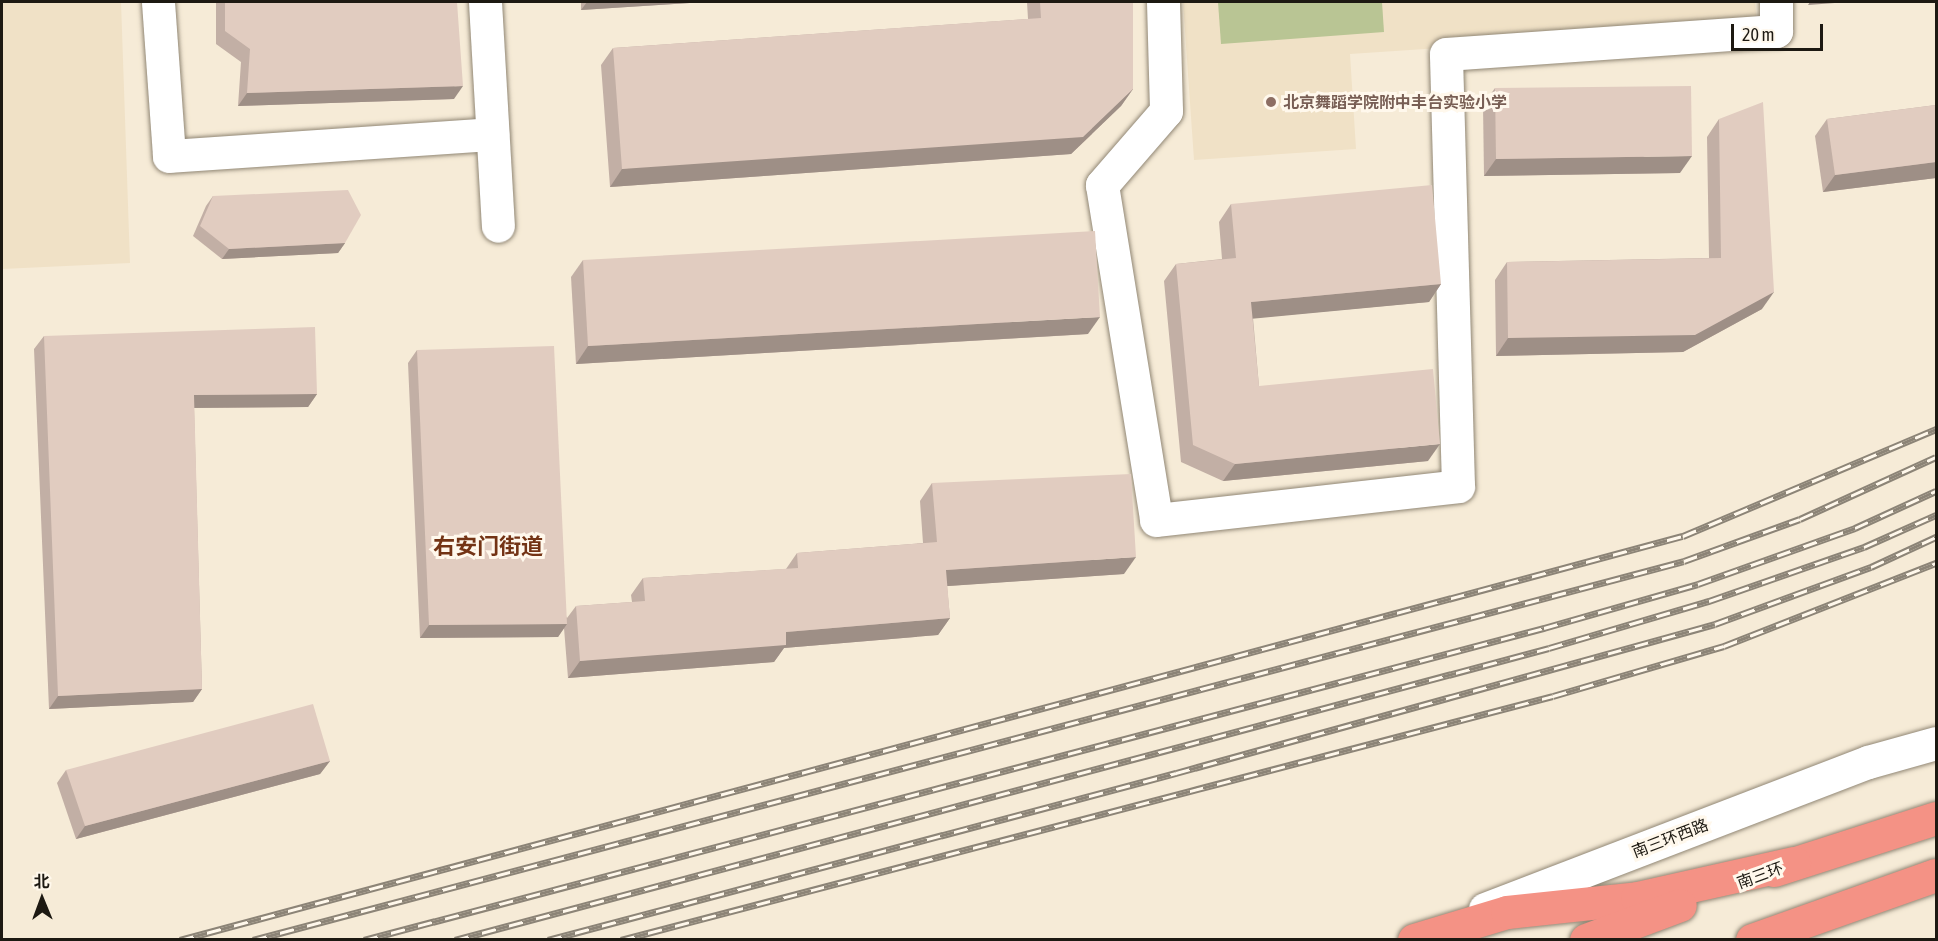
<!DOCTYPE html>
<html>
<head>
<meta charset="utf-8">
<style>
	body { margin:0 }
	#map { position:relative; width:1938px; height:941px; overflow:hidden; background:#f6ebd7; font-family:"Asap Condensed","Noto Sans SC",sans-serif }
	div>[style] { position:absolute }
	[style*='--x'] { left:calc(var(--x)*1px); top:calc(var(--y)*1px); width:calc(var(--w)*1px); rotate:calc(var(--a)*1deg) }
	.built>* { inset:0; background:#f0e1c6 }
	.green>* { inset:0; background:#b9c594 }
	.roads { filter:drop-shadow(0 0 2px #918775) drop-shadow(0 0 2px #918775) }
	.minor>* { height:33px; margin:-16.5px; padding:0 16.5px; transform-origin:16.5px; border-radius:16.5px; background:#fff }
	.highway>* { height:33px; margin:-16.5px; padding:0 16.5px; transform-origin:16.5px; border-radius:16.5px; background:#f49285 }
	.rail>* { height:7px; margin-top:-3.5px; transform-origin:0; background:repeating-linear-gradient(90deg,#fff8ec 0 14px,#8c8477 0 28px); box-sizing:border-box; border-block:2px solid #8c8477 }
	.wall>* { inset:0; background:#c2afa5 }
	.shaded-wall>* { inset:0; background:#9e8f86 }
	.building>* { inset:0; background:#e1ccc0 }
	.dots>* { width:16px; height:16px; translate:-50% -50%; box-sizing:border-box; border:3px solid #fff8ec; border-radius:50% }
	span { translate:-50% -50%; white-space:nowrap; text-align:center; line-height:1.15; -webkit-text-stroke:6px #fff8ec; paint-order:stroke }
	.education-label { font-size:16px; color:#785e54; font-weight:700 }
	.left { translate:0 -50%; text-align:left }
	.street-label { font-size:16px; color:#1d1912 }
	.district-label { font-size:22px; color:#733314; font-weight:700 }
	.frame { position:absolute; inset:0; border:3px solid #1d1912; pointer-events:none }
	.north { position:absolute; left:12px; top:869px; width:60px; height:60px; -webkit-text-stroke:4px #fff8ec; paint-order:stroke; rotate:359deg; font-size:16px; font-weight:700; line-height:24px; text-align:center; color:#1d1912 }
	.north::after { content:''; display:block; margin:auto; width:21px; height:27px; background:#1d1912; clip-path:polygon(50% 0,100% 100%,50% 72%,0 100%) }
	.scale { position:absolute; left:1731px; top:24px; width:92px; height:27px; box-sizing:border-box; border:3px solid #1d1912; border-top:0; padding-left:8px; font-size:18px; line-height:21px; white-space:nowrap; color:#1d1912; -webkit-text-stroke:4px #fff8ec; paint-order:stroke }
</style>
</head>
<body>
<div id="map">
	<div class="built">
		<i style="clip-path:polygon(2px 2px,121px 2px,130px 263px,2px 269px)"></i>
		<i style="clip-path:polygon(1183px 2px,1755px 2px,1757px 27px,1350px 54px,1356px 149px,1194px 160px)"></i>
	</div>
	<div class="green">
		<i style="clip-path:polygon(1218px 2px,1382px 2px,1384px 32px,1221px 44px)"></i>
	</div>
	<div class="roads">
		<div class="minor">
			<i style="--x:158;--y:2;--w:154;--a:85.9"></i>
			<i style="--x:169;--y:156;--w:324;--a:-3.9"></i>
			<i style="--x:485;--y:2;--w:224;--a:86.7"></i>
			<i style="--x:1163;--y:2;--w:109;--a:88.4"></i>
			<i style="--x:1166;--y:111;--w:98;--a:130.9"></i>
			<i style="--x:1102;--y:185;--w:339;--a:80.8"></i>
			<i style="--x:1156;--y:520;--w:304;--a:-6.4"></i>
			<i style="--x:1458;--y:486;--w:432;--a:-91.6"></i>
			<i style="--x:1446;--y:54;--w:331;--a:-4"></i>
			<i style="--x:1776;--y:31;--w:29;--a:-90"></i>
			<i style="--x:1485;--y:909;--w:410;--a:-21"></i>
			<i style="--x:1868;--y:762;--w:71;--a:-15.6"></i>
		</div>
		<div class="highway">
			<i style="--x:1774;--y:870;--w:170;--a:-17.8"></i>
			<i style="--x:1414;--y:940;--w:97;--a:-16.8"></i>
			<i style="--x:1507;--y:912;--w:131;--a:-6.1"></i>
			<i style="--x:1637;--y:898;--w:161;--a:-12.6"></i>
			<i style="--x:1586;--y:940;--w:100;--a:-20.4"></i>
			<i style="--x:1752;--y:940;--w:195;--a:-19.5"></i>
		</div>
	</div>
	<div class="rail">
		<i style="--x:180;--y:940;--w:1556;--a:-15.05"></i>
		<i style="--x:1683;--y:536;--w:275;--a:-22.9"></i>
		<i style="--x:253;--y:940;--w:1480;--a:-14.83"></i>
		<i style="--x:1684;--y:561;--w:123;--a:-19.9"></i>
		<i style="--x:1800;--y:519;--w:149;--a:-24.5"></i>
		<i style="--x:364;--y:940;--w:1221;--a:-14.81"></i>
		<i style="--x:1544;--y:628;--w:160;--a:-15.9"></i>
		<i style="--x:1698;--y:584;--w:167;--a:-19.6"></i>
		<i style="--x:1855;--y:528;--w:89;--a:-24.6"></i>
		<i style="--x:455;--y:940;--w:1132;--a:-14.94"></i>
		<i style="--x:1549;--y:648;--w:167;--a:-16.4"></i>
		<i style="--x:1709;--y:601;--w:164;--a:-19.2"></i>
		<i style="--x:1864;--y:547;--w:79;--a:-24"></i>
		<i style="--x:548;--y:940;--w:650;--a:-14.89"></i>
		<i style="--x:1176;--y:773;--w:559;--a:-15.45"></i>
		<i style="--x:1715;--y:624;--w:166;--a:-20.1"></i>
		<i style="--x:1871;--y:567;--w:72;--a:-24.8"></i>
		<i style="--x:621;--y:940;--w:963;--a:-14.67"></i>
		<i style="--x:1553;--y:696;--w:178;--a:-16.3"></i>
		<i style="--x:1724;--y:646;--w:228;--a:-21.4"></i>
	</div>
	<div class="wall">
		<i style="clip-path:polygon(216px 2px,457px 2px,454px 99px,238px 106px,241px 62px,216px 44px)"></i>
		<i style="clip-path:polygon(581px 2px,705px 2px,581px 10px)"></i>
		<i style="clip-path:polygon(1027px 2px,1133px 2px,1133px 89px,1121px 106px,1071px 154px,610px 187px,601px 65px,613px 48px,1028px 19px)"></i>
		<i style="clip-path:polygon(1495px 88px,1680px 173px,1484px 176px,1483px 105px)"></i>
		<i style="clip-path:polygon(1936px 105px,1936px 178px,1823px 192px,1815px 136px,1827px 119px)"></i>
		<i style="clip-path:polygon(1719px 119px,1762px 309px,1683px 352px,1496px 356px,1495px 280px,1507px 262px,1709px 258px,1707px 137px)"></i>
		<i style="clip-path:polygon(213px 196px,345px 243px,338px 253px,222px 259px,193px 236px,206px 206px)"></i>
		<i style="clip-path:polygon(1231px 204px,1441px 284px,1429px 302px,1253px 318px,1259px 386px,1428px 461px,1223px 481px,1181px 462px,1164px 281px,1176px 264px,1222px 259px,1219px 222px)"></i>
		<i style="clip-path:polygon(583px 260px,1088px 334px,576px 364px,571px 277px)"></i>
		<i style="clip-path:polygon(44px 336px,317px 394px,308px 407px,194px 408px,202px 689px,193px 702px,49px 709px,34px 349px)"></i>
		<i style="clip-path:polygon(417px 350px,567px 618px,576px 606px,632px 602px,631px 595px,643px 578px,786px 569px,797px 553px,923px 543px,920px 501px,932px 483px,1124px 574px,947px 586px,950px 618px,938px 635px,784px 648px,774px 662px,568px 678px,564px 628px,558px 637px,420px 638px,408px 363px)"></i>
		<i style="clip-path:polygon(330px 761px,320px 774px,76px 839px,57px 783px,66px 770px)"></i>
	</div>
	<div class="shaded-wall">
		<i style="clip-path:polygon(587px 2px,705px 2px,581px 10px)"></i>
		<i style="clip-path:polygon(1810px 2px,1848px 2px,1808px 5px)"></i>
		<i style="clip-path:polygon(463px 86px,454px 99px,238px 106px,247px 93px)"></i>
		<i style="clip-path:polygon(1133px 89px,1121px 106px,1071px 154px,610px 187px,622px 169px)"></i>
		<i style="clip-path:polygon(1692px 156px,1680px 173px,1484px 176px,1496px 159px)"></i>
		<i style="clip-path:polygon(1936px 162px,1936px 178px,1823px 192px,1835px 175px)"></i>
		<i style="clip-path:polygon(345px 243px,338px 253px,222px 259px,229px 249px)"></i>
		<i style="clip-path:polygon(1441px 284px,1429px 302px,1239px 320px,1251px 302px)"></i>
		<i style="clip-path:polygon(1774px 292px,1762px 309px,1683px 352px,1496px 356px,1508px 338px)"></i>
		<i style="clip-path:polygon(1100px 317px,1088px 334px,576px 364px,588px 346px)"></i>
		<i style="clip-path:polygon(317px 394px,308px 407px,185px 408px,194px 395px)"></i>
		<i style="clip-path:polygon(1440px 444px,1428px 461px,1223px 481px,1235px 464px)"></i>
		<i style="clip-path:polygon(1136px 557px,1124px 574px,934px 587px,946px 570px)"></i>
		<i style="clip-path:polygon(950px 618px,938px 635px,784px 648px,774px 662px,568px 678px,580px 661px,786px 632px)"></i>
		<i style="clip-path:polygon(567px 624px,558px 637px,420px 638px,429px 625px)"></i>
		<i style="clip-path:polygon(202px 689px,193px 702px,49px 709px,58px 696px)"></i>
		<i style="clip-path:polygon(330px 761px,320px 774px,76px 839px,85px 826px)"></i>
	</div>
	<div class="building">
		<i style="clip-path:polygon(225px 2px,457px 2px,463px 86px,247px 93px,250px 49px,225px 31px)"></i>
		<i style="clip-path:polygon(1040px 2px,1133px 2px,1133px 89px,1083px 137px,622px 169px,613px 48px,1041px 18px)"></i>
		<i style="clip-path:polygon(1691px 86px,1692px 156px,1496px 159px,1495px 88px)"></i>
		<i style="clip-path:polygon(1763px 102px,1774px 292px,1695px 335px,1508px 338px,1507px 262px,1721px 258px,1719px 119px)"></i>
		<i style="clip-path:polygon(1936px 105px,1936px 162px,1835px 175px,1827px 119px)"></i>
		<i style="clip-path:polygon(1432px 185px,1441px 284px,1251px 302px,1259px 386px,1433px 369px,1440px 444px,1235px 464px,1193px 445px,1176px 264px,1236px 258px,1231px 204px)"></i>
		<i style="clip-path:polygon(348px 190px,361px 215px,345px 243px,229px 249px,200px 226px,213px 196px)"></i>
		<i style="clip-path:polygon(1095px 231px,1100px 317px,588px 346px,583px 260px)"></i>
		<i style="clip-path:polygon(315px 327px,317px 394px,194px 395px,202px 689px,58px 696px,44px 336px)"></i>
		<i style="clip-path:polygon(554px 346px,567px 624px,429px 625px,417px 350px)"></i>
		<i style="clip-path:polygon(1131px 474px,1136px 557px,946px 570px,950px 618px,786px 632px,786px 645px,580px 661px,576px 606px,645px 601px,643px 578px,798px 568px,797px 553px,937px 542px,932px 483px)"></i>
		<i style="clip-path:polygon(313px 704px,330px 761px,85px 826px,66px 770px)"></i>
	</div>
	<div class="dots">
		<i style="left:1271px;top:102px;background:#8d6e63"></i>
	</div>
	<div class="education-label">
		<span class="left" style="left:1283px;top:102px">北京舞蹈学院附中丰台实验小学</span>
	</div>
	<div class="street-label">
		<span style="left:1670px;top:838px;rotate:-21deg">南三环西路</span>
		<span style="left:1760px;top:875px;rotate:-20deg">南三环</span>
	</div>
	<div class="district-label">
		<span style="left:488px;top:547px">右安门街道</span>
	</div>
	<div class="frame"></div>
	<div class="north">北</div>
	<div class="scale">20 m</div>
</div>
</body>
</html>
